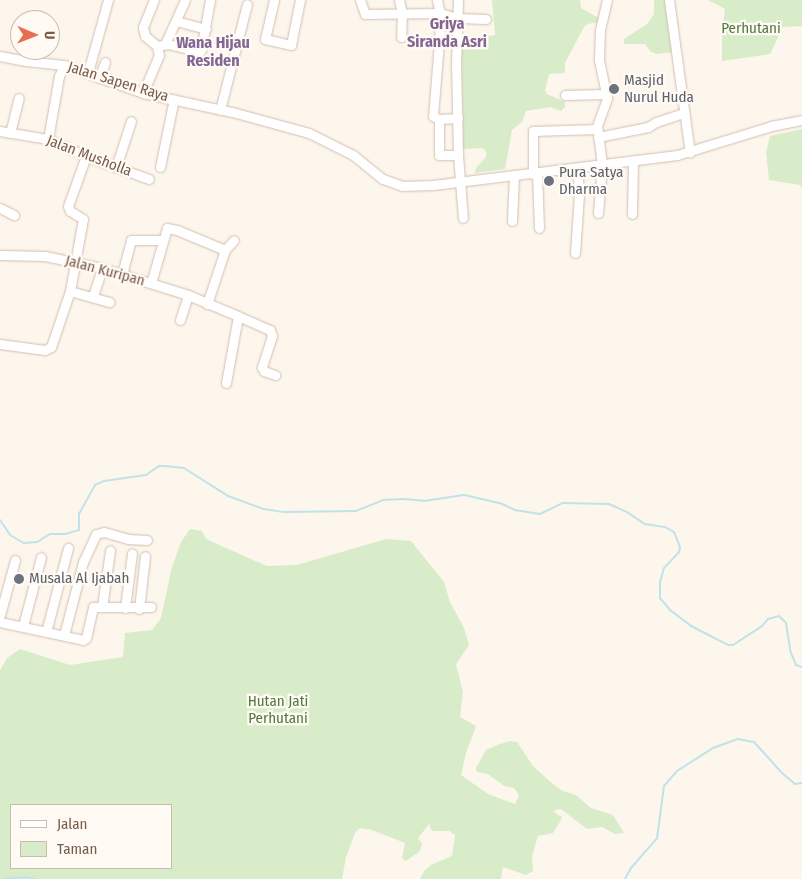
<!DOCTYPE html>
<html>
<head>
<meta charset="utf-8">
<style>
	body { margin:0 }
	#map { position:relative; width:802px; height:879px; overflow:hidden; background:#fdf6ec; font-family:"Fira Sans Condensed",sans-serif }
	div>[style] { position:absolute }
	[style*='--x'] { left:calc(var(--x)*1px); top:calc(var(--y)*1px); width:calc(var(--w)*1px); rotate:calc(var(--a)*1deg) }
	.green>* { inset:0; background:#d8ecc9 }
	.stream>* { height:2px; margin:-1px; padding:0 1px; transform-origin:1px; border-radius:1px; background:#bfe3e8 }
	.roads { filter:drop-shadow(0 0 1px #d1beb0) drop-shadow(0 0 1px #d1beb0) }
	.minor>* { height:9px; margin:-4.5px; padding:0 4.5px; transform-origin:4.5px; border-radius:4.5px; background:#fff }
	.dots>* { width:14px; height:14px; translate:-50% -50%; box-sizing:border-box; border:2px solid #fffaf3; border-radius:50% }
	span { translate:-50% -50%; white-space:nowrap; text-align:center; line-height:1.15; -webkit-text-stroke:4.5px #fffaf3; paint-order:stroke }
	.park-label { font-size:15px; color:#537a41 }
	.worship-label { font-size:15px; color:#5b616d }
	.left { translate:0 -50%; text-align:left }
	.street-label { font-size:15px; color:#7a5c4d }
	.neighbourhood-label { font-size:16px; color:#846695; font-weight:700 }
	.legend { position:absolute; left:10px; top:804px; width:162px; height:65px; box-sizing:border-box; background:#fffaf3; border:1px solid #cabbb1; margin:0; padding:6px 9px; list-style:none; font-size:15px; color:#7a5c4d }
	.legend li { display:flex; align-items:center; gap:10px; height:25px }
	.legend b { width:25px; border:1px solid #cabbb1 }
	.north { position:absolute; left:10px; top:10px; width:50px; height:50px; box-sizing:border-box; background:#fffaf3; border:1px solid #cabbb1; border-radius:50%; rotate:91deg; font-size:14px; font-weight:700; line-height:20px; text-align:center; color:#7a5c4d }
	.north::after { content:''; display:block; margin:auto; width:18px; height:22px; background:#e76f51; clip-path:polygon(50% 0,100% 100%,50% 72%,0 100%) }
</style>
</head>
<body>
<div id="map">
	<div class="green">
		<i style="clip-path:polygon(492px 0,580px 0,581px 8px,599px 18px,598px 22px,588px 24px,584px 27px,565px 63px,565px 73px,549px 74px,545px 90px,547px 94px,565px 102px,565px 107px,561px 111px,550px 107px,526px 111px,522px 122px,512px 130px,505px 169px,475px 173px,476px 168px,486px 157px,486px 152px,483px 148px,463px 149px,462px 41px,495px 35px)"></i>
		<i style="clip-path:polygon(654px 0,669px 0,675px 52px,657px 54px,651px 52px,645px 44px,624px 44px,624px 39px,647px 24px,654px 14px)"></i>
		<i style="clip-path:polygon(708px 0,802px 0,802px 26px,783px 27px,770px 54px,722px 61px,722px 31px,725px 9px)"></i>
		<i style="clip-path:polygon(802px 129px,802px 189px,800px 185px,769px 180px,766px 152px,770px 136px)"></i>
		<i style="clip-path:polygon(evenodd,190px 529px,202px 531px,206px 539px,267px 566px,297px 565px,386px 539px,411px 541px,444px 582px,450px 602px,464px 628px,469px 645px,456px 664px,463px 692px,460px 717px,476px 726px,466px 753px,461px 775px,488px 794px,515px 804px,519px 796px,514px 788px,504px 786px,488px 774px,477px 772px,476px 768px,486px 750px,500px 744px,510px 741px,517px 742px,533px 766px,554px 785px,563px 791px,576px 795px,591px 808px,613px 815px,624px 833px,615px 834px,602px 827px,587px 829px,561px 809px,555px 810px,554px 812px,562px 817px,561px 820px,553px 833px,538px 836px,532px 856px,533px 871px,526px 875px,503px 867px,501px 879px,420px 879px,424px 871px,431px 865px,452px 856px,455px 835px,449px 831px,432px 831px,429px 824px,418px 838px,422px 844px,420px 851px,406px 861px,402px 858px,405px 843px,372px 830px,360px 828px,356px 831px,346px 857px,342px 879px,0 879px,0 670px,7px 658px,20px 649px,70px 665px,123px 657px,125px 633px,152px 630px,161px 618px,172px 567px,181px 542px,190px 529px,11px 805px,171px 805px,171px 868px,11px 868px,11px 805px)"></i>
	</div>
	<div class="stream">
		<i style="--x:0;--y:520;--w:18;--a:56"></i>
		<i style="--x:10;--y:535;--w:16;--a:30"></i>
		<i style="--x:24;--y:543;--w:13;--a:-4"></i>
		<i style="--x:37;--y:542;--w:15;--a:-32"></i>
		<i style="--x:50;--y:534;--w:15;--a:0"></i>
		<i style="--x:65;--y:534;--w:15;--a:-16"></i>
		<i style="--x:79;--y:530;--w:16;--a:-90"></i>
		<i style="--x:79;--y:514;--w:33;--a:-61"></i>
		<i style="--x:95;--y:485;--w:10;--a:-24"></i>
		<i style="--x:104;--y:481;--w:42;--a:-8.1"></i>
		<i style="--x:146;--y:475;--w:16;--a:-35"></i>
		<i style="--x:159;--y:466;--w:5;--a:0"></i>
		<i style="--x:164;--y:466;--w:20;--a:6"></i>
		<i style="--x:184;--y:468;--w:52;--a:32.5"></i>
		<i style="--x:228;--y:496;--w:38;--a:20"></i>
		<i style="--x:264;--y:509;--w:20;--a:9"></i>
		<i style="--x:284;--y:512;--w:72;--a:-0.8"></i>
		<i style="--x:356;--y:511;--w:29;--a:-22"></i>
		<i style="--x:383;--y:500;--w:20;--a:-3"></i>
		<i style="--x:403;--y:499;--w:21;--a:5"></i>
		<i style="--x:424;--y:501;--w:40;--a:-8.5"></i>
		<i style="--x:464;--y:495;--w:37;--a:13"></i>
		<i style="--x:500;--y:503;--w:17;--a:25"></i>
		<i style="--x:515;--y:510;--w:25;--a:9"></i>
		<i style="--x:540;--y:514;--w:25;--a:-26"></i>
		<i style="--x:563;--y:503;--w:46;--a:1.2"></i>
		<i style="--x:609;--y:504;--w:20;--a:24"></i>
		<i style="--x:627;--y:512;--w:22;--a:34"></i>
		<i style="--x:645;--y:524;--w:20;--a:9"></i>
		<i style="--x:665;--y:527;--w:10;--a:29"></i>
		<i style="--x:674;--y:532;--w:16;--a:68"></i>
		<i style="--x:680;--y:547;--w:5;--a:101"></i>
		<i style="--x:679;--y:552;--w:22;--a:133"></i>
		<i style="--x:664;--y:568;--w:15;--a:106"></i>
		<i style="--x:660;--y:582;--w:16;--a:90"></i>
		<i style="--x:660;--y:598;--w:16;--a:50"></i>
		<i style="--x:670;--y:610;--w:26;--a:37"></i>
		<i style="--x:691;--y:626;--w:42;--a:27.2"></i>
		<i style="--x:728;--y:645;--w:5;--a:0"></i>
		<i style="--x:733;--y:645;--w:35;--a:-33"></i>
		<i style="--x:762;--y:626;--w:9;--a:-49"></i>
		<i style="--x:768;--y:619;--w:11;--a:-15"></i>
		<i style="--x:779;--y:616;--w:10;--a:45"></i>
		<i style="--x:786;--y:623;--w:30;--a:81"></i>
		<i style="--x:791;--y:653;--w:13;--a:67"></i>
		<i style="--x:796;--y:665;--w:6;--a:18"></i>
		<i style="--x:4;--y:879;--w:21;--a:-5"></i>
		<i style="--x:25;--y:877;--w:9;--a:13"></i>
		<i style="--x:625;--y:879;--w:13;--a:-61"></i>
		<i style="--x:631;--y:868;--w:40;--a:-49"></i>
		<i style="--x:657;--y:838;--w:52;--a:-82.3"></i>
		<i style="--x:664;--y:786;--w:20;--a:-49"></i>
		<i style="--x:677;--y:771;--w:43;--a:-32.6"></i>
		<i style="--x:713;--y:748;--w:27;--a:-20"></i>
		<i style="--x:738;--y:739;--w:16;--a:11"></i>
		<i style="--x:754;--y:742;--w:42;--a:47.9"></i>
		<i style="--x:782;--y:773;--w:17;--a:40"></i>
		<i style="--x:795;--y:784;--w:7;--a:-8"></i>
	</div>
	<div class="roads">
		<div class="minor">
			<i style="--x:274;--y:0;--w:40;--a:103"></i>
			<i style="--x:265;--y:39;--w:27;--a:13"></i>
			<i style="--x:291;--y:45;--w:46;--a:-78.7"></i>
			<i style="--x:360;--y:0;--w:15;--a:70"></i>
			<i style="--x:365;--y:14;--w:75;--a:-0.8"></i>
			<i style="--x:440;--y:13;--w:18;--a:16"></i>
			<i style="--x:457;--y:18;--w:29;--a:2"></i>
			<i style="--x:399;--y:0;--w:13;--a:77"></i>
			<i style="--x:402;--y:13;--w:24;--a:92"></i>
			<i style="--x:437;--y:0;--w:13;--a:77"></i>
			<i style="--x:440;--y:13;--w:29;--a:92"></i>
			<i style="--x:439;--y:42;--w:74;--a:94.6"></i>
			<i style="--x:433;--y:116;--w:7;--a:27"></i>
			<i style="--x:439;--y:119;--w:19;--a:-3"></i>
			<i style="--x:458;--y:0;--w:65;--a:91.8"></i>
			<i style="--x:456;--y:65;--w:90;--a:88.7"></i>
			<i style="--x:458;--y:155;--w:63;--a:85.5"></i>
			<i style="--x:669;--y:0;--w:154;--a:82.2"></i>
			<i style="--x:176;--y:21;--w:31;--a:15"></i>
			<i style="--x:165;--y:44;--w:48;--a:-65.6"></i>
			<i style="--x:157;--y:46;--w:11;--a:-10"></i>
			<i style="--x:168;--y:44;--w:32;--a:14"></i>
			<i style="--x:199;--y:52;--w:3;--a:-45"></i>
			<i style="--x:201;--y:50;--w:51;--a:-79.8"></i>
			<i style="--x:0;--y:56;--w:26;--a:11"></i>
			<i style="--x:26;--y:61;--w:38;--a:6"></i>
			<i style="--x:64;--y:65;--w:84;--a:19.5"></i>
			<i style="--x:143;--y:93;--w:95;--a:12.1"></i>
			<i style="--x:236;--y:113;--w:76;--a:15.3"></i>
			<i style="--x:309;--y:133;--w:49;--a:26.6"></i>
			<i style="--x:353;--y:155;--w:38;--a:39"></i>
			<i style="--x:383;--y:179;--w:20;--a:20"></i>
			<i style="--x:402;--y:186;--w:31;--a:-2"></i>
			<i style="--x:433;--y:185;--w:246;--a:-7"></i>
			<i style="--x:677;--y:155;--w:98;--a:-17.1"></i>
			<i style="--x:771;--y:126;--w:32;--a:-11"></i>
			<i style="--x:88;--y:72;--w:75;--a:-74.5"></i>
			<i style="--x:99;--y:78;--w:17;--a:-69"></i>
			<i style="--x:143;--y:93;--w:41;--a:-67.2"></i>
			<i style="--x:159;--y:55;--w:9;--a:-103"></i>
			<i style="--x:157;--y:46;--w:16;--a:-140"></i>
			<i style="--x:145;--y:36;--w:9;--a:-103"></i>
			<i style="--x:143;--y:27;--w:29;--a:-68"></i>
			<i style="--x:565;--y:95;--w:41;--a:-1.4"></i>
			<i style="--x:220;--y:110;--w:109;--a:-75.7"></i>
			<i style="--x:439;--y:119;--w:36;--a:90"></i>
			<i style="--x:439;--y:155;--w:19;--a:0"></i>
			<i style="--x:0;--y:131;--w:49;--a:9.5"></i>
			<i style="--x:48;--y:139;--w:42;--a:24.1"></i>
			<i style="--x:86;--y:156;--w:67;--a:20.1"></i>
			<i style="--x:10;--y:133;--w:36;--a:-76"></i>
			<i style="--x:598;--y:137;--w:51;--a:-11.3"></i>
			<i style="--x:648;--y:127;--w:9;--a:-32"></i>
			<i style="--x:656;--y:122;--w:29;--a:-18"></i>
			<i style="--x:48;--y:139;--w:64;--a:-80.1"></i>
			<i style="--x:59;--y:76;--w:12;--a:-66"></i>
			<i style="--x:116;--y:167;--w:48;--a:-71.9"></i>
			<i style="--x:160;--y:167;--w:69;--a:-78.4"></i>
			<i style="--x:537;--y:173;--w:55;--a:87.9"></i>
			<i style="--x:533;--y:174;--w:43;--a:-90"></i>
			<i style="--x:533;--y:131;--w:64;--a:-1.8"></i>
			<i style="--x:0;--y:208;--w:16;--a:27"></i>
			<i style="--x:598;--y:213;--w:48;--a:-85.2"></i>
			<i style="--x:602;--y:165;--w:39;--a:-97"></i>
			<i style="--x:597;--y:126;--w:30;--a:-70"></i>
			<i style="--x:607;--y:98;--w:40;--a:-102"></i>
			<i style="--x:599;--y:59;--w:29;--a:-88"></i>
			<i style="--x:600;--y:30;--w:31;--a:-77"></i>
			<i style="--x:632;--y:214;--w:53;--a:-88.9"></i>
			<i style="--x:512;--y:221;--w:46;--a:-87.5"></i>
			<i style="--x:575;--y:253;--w:58;--a:-86.1"></i>
			<i style="--x:579;--y:195;--w:27;--a:-94"></i>
			<i style="--x:0;--y:255;--w:45;--a:1.3"></i>
			<i style="--x:45;--y:256;--w:58;--a:11.9"></i>
			<i style="--x:102;--y:268;--w:90;--a:17.4"></i>
			<i style="--x:188;--y:295;--w:54;--a:22.8"></i>
			<i style="--x:238;--y:316;--w:35;--a:24"></i>
			<i style="--x:270;--y:330;--w:6;--a:72"></i>
			<i style="--x:272;--y:336;--w:33;--a:108"></i>
			<i style="--x:262;--y:367;--w:4;--a:63"></i>
			<i style="--x:264;--y:371;--w:12;--a:20"></i>
			<i style="--x:122;--y:274;--w:35;--a:-75"></i>
			<i style="--x:131;--y:240;--w:32;--a:0"></i>
			<i style="--x:151;--y:283;--w:57;--a:-73.8"></i>
			<i style="--x:167;--y:228;--w:10;--a:11"></i>
			<i style="--x:177;--y:230;--w:52;--a:22.6"></i>
			<i style="--x:70;--y:291;--w:73;--a:-79.8"></i>
			<i style="--x:83;--y:219;--w:15;--a:-148"></i>
			<i style="--x:70;--y:211;--w:5;--a:-112"></i>
			<i style="--x:68;--y:206;--w:53;--a:-70.2"></i>
			<i style="--x:93;--y:296;--w:29;--a:-72"></i>
			<i style="--x:207;--y:304;--w:57;--a:-71.6"></i>
			<i style="--x:225;--y:250;--w:13;--a:-48"></i>
			<i style="--x:180;--y:320;--w:26;--a:-72"></i>
			<i style="--x:0;--y:344;--w:45;--a:7.6"></i>
			<i style="--x:45;--y:350;--w:7;--a:-27"></i>
			<i style="--x:51;--y:347;--w:59;--a:-71.3"></i>
			<i style="--x:70;--y:291;--w:41;--a:15.8"></i>
			<i style="--x:226;--y:383;--w:68;--a:-79.8"></i>
			<i style="--x:102;--y:607;--w:57;--a:-81.9"></i>
			<i style="--x:125;--y:608;--w:55;--a:-82.7"></i>
			<i style="--x:139;--y:609;--w:53;--a:-83.5"></i>
			<i style="--x:0;--y:615;--w:57;--a:-74.7"></i>
			<i style="--x:0;--y:622;--w:85;--a:12.2"></i>
			<i style="--x:83;--y:640;--w:4;--a:-34"></i>
			<i style="--x:86;--y:638;--w:32;--a:-77"></i>
			<i style="--x:93;--y:607;--w:58;--a:0"></i>
			<i style="--x:23;--y:626;--w:71;--a:-75.4"></i>
			<i style="--x:46;--y:632;--w:87;--a:-75.3"></i>
			<i style="--x:64;--y:635;--w:75;--a:-75.4"></i>
			<i style="--x:83;--y:562;--w:31;--a:-65"></i>
			<i style="--x:96;--y:534;--w:8;--a:-14"></i>
			<i style="--x:104;--y:532;--w:25;--a:16"></i>
			<i style="--x:128;--y:539;--w:19;--a:3"></i>
		</div>
	</div>
	<div class="dots">
		<i style="left:614px;top:89px;background:#6b7280"></i>
		<i style="left:549px;top:181px;background:#6b7280"></i>
		<i style="left:19px;top:579px;background:#6b7280"></i>
	</div>
	<div class="park-label">
		<span style="left:751px;top:29px">Perhutani</span>
		<span style="left:278px;top:710px">Hutan Jati<br>Perhutani</span>
	</div>
	<div class="worship-label">
		<span class="left" style="left:624px;top:89px">Masjid<br>Nurul Huda</span>
		<span class="left" style="left:559px;top:181px">Pura Satya<br>Dharma</span>
		<span class="left" style="left:29px;top:579px">Musala Al Ijabah</span>
	</div>
	<div class="street-label">
		<span style="left:118px;top:82px;rotate:17deg">Jalan Sapen Raya</span>
		<span style="left:89px;top:156px;rotate:21deg">Jalan Musholla</span>
		<span style="left:105px;top:271px;rotate:15deg">Jalan Kuripan</span>
	</div>
	<div class="neighbourhood-label">
		<span style="left:447px;top:33px">Griya<br>Siranda Asri</span>
		<span style="left:213px;top:52px">Wana Hijau<br>Residen</span>
	</div>
	<ul class="legend">
	<li><b style="height:6px;background:#fff"></b>Jalan</li>
	<li><b style="height:14px;background:#d8ecc9"></b>Taman</li>
	</ul>
	<div class="north">U</div>
</div>
</body>
</html>
